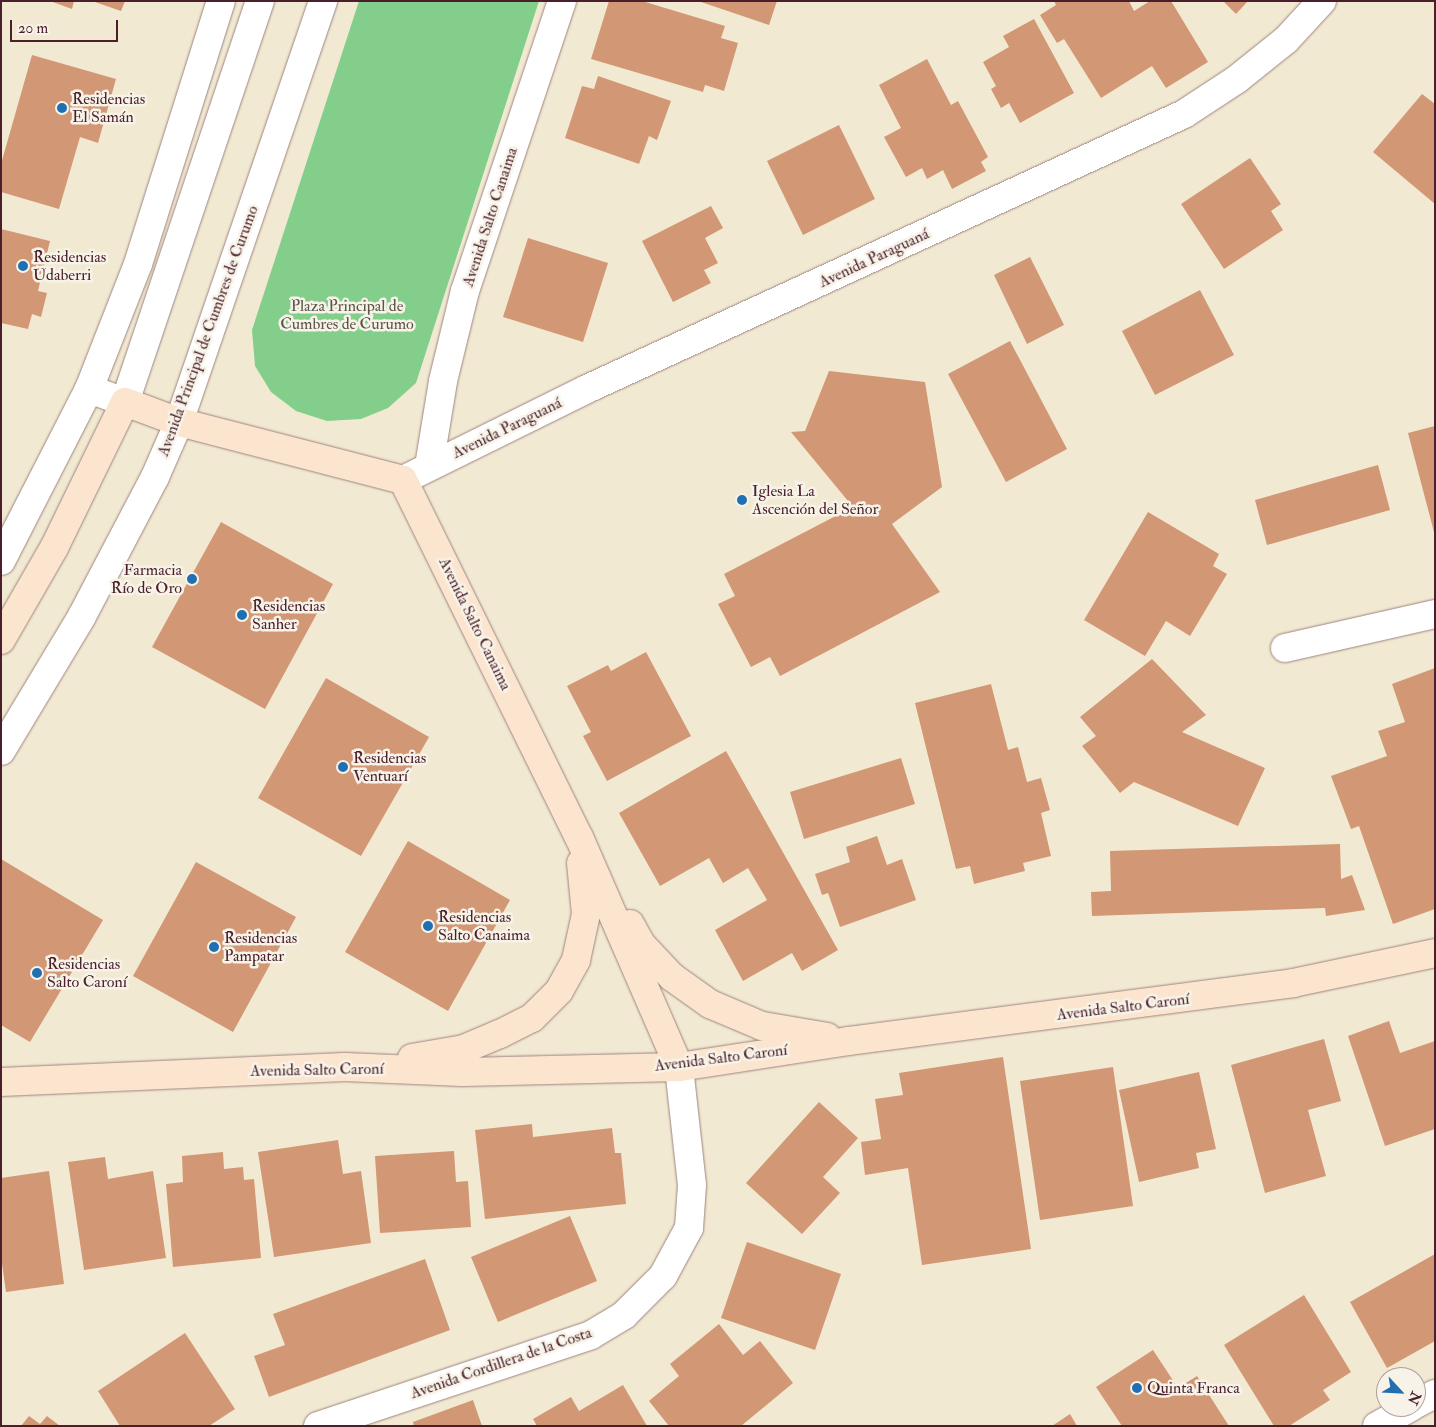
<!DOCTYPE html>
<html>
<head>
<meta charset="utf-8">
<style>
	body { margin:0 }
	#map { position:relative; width:1436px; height:1427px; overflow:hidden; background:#f2e9d3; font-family:"IM FELL Double Pica",serif }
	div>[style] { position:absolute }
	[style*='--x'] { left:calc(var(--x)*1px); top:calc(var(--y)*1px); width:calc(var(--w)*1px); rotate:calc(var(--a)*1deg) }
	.green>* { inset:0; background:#84ce8b }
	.building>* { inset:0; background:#d29774 }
	.roads { filter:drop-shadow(0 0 1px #9e847f) drop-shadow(0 0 1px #9e847f) }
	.street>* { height:28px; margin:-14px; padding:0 14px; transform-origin:14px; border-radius:14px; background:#fff }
	.secondary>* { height:28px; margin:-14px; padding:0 14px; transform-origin:14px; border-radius:14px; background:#fce5cf }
	.dots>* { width:14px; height:14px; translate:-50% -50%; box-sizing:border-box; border:2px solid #f7f3e8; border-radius:50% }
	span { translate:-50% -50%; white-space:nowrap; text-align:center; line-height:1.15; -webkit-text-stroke:5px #f7f3e8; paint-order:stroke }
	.poi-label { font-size:16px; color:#4a1f2b }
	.left { translate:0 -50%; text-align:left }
	.right { translate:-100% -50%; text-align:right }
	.street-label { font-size:16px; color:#4a1f2b }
	.park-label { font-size:16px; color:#5b5448 }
	.frame { position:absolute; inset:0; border:2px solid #4a1f2b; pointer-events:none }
	.north { position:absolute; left:1376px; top:1367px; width:50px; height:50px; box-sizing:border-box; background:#f7f3e8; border:1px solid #b29e9c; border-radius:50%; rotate:115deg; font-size:14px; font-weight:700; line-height:20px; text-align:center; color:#4a1f2b }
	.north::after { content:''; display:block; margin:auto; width:18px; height:22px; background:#1f6fb2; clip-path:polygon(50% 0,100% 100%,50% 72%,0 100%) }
	.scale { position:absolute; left:10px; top:20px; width:108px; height:22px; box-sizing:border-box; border:2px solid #4a1f2b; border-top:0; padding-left:6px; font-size:15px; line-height:18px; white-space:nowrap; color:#4a1f2b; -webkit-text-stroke:4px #f7f3e8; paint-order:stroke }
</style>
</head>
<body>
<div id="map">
	<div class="green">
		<i style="clip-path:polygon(359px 1px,539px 1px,416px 383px,388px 408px,361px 419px,327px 421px,296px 411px,271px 392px,255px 366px,252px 330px)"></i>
	</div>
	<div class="building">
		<i style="clip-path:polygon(50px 1px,74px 1px,72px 9px)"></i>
		<i style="clip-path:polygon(92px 1px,125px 1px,121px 11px)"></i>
		<i style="clip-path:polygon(609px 1px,642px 1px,725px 26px,721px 38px,738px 43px,724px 91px,705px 85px,703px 92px,591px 59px)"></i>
		<i style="clip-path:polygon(698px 1px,777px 1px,769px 25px)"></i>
		<i style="clip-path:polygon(1054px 1px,1129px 1px,1134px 11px,1150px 1px,1171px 1px,1208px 62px,1166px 88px,1152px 66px,1101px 98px,1064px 39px,1057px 43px,1040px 15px,1056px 5px)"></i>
		<i style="clip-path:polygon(1223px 1px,1248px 1px,1236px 14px)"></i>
		<i style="clip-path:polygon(1034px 19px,1074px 93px,1020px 123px,1009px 103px,1001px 108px,991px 89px,996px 86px,983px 62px,1009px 47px,1003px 36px)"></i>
		<i style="clip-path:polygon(32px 55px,116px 79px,98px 143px,80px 137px,59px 209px,1px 192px,1px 164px)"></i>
		<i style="clip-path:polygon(927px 59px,951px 105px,958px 101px,988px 157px,981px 162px,986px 171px,952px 189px,943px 170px,927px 179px,922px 168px,906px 177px,884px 137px,901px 128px,879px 85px)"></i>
		<i style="clip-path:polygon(598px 76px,671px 101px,657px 140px,649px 136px,639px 164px,565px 138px,582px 86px,594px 89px)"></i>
		<i style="clip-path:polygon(1422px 94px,1435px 104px,1435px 204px,1373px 152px)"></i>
		<i style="clip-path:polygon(839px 125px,875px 199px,803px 235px,767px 161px)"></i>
		<i style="clip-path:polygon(1250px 158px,1281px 204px,1271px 211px,1283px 230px,1224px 269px,1181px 204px)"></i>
		<i style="clip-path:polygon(711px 206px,723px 228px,705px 238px,718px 263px,704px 270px,711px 283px,673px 302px,642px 241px)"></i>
		<i style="clip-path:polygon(1px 229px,50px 241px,38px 291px,47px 293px,41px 317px,32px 314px,28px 329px,1px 323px)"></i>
		<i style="clip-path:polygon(528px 238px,608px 263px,583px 342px,503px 317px)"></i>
		<i style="clip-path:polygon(1030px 257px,1064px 325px,1027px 344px,994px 275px)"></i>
		<i style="clip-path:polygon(1200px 290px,1234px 355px,1155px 395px,1122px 331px)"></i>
		<i style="clip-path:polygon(1010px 341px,1067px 449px,1006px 482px,948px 374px)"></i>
		<i style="clip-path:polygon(829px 371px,925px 382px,942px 487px,892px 524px,940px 592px,780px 676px,770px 657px,751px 667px,718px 604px,735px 596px,724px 574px,853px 507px,791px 432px,805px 431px)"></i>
		<i style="clip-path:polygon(1435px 426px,1435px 532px,1434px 532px,1408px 433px)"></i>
		<i style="clip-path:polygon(1378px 465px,1390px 510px,1267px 545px,1255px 500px)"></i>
		<i style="clip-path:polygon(1148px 512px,1219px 554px,1213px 566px,1227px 574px,1190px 636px,1166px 621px,1145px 656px,1084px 620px)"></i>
		<i style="clip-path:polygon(221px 522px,333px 584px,265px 709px,152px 647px)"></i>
		<i style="clip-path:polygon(646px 652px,691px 736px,607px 781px,583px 736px,591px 732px,567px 686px,608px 665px,611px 671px)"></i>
		<i style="clip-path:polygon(1152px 659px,1206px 715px,1182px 732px,1265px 768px,1238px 826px,1134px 782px,1120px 793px,1082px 746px,1096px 736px,1080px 717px)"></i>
		<i style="clip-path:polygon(1435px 668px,1435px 909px,1393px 924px,1359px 826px,1351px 829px,1331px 776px,1387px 756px,1378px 731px,1405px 722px,1392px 684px)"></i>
		<i style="clip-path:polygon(326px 678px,429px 737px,361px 856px,258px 798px)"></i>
		<i style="clip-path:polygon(991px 684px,1008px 750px,1018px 747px,1027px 782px,1041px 778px,1050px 810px,1041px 813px,1051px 856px,1023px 863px,1025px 871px,974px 884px,970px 866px,956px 869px,915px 703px)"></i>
		<i style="clip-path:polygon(726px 751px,838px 950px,802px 971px,792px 953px,743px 981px,715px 930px,767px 900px,748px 868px,723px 883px,709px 858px,660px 886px,619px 813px)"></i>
		<i style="clip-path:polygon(901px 758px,915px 804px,804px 839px,790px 792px)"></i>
		<i style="clip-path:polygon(877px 836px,887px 865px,902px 859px,916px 900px,840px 927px,828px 893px,822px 895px,815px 874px,850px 862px,846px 847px)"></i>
		<i style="clip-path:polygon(408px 841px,510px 900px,448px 1011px,345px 952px)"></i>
		<i style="clip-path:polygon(1340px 844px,1341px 879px,1352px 875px,1365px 910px,1326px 916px,1325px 908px,1092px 916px,1091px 892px,1111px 891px,1110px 851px)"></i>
		<i style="clip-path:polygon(1px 859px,103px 920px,30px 1042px,1px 1025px)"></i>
		<i style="clip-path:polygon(196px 862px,296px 917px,233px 1032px,133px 976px)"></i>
		<i style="clip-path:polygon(1389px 1021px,1400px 1053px,1435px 1041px,1435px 1129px,1385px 1146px,1348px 1036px)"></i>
		<i style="clip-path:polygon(1324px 1039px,1341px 1101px,1308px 1110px,1326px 1176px,1265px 1193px,1231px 1065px)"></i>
		<i style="clip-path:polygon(1003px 1057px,1031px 1249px,922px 1265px,908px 1168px,865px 1175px,861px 1142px,881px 1139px,875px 1099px,903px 1095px,899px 1073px)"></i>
		<i style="clip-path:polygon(1113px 1067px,1133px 1206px,1040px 1220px,1020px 1081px)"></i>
		<i style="clip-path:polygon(1199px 1072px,1216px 1149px,1196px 1153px,1199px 1168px,1139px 1182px,1119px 1090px)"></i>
		<i style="clip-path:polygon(819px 1102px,858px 1138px,823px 1177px,840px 1193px,802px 1234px,746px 1183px)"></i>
		<i style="clip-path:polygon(532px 1124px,533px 1137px,612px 1128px,615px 1153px,621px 1153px,626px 1204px,485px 1219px,475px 1130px)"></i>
		<i style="clip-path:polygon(338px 1140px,343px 1174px,361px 1171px,371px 1243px,274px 1257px,258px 1152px)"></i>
		<i style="clip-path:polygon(454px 1151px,456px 1182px,468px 1181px,471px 1227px,380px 1233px,375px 1156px)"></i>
		<i style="clip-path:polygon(223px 1152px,224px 1169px,243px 1167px,244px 1180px,254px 1179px,261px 1258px,173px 1267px,166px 1184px,183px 1182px,182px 1156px)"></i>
		<i style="clip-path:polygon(105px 1157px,108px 1179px,153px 1171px,166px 1258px,84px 1270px,68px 1162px)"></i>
		<i style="clip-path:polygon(49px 1171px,64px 1284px,6px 1292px,1px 1256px,1px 1178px)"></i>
		<i style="clip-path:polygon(570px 1216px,597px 1281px,498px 1322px,471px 1257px)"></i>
		<i style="clip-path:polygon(747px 1242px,841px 1274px,815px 1350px,721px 1318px)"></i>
		<i style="clip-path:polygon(1435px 1254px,1435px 1341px,1387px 1368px,1350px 1302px)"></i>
		<i style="clip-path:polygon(425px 1259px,450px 1330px,269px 1397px,254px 1356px,285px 1345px,273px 1314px)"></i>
		<i style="clip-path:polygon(1304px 1295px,1351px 1372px,1323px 1390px,1330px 1400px,1289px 1426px,1274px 1426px,1224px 1345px)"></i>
		<i style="clip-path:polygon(719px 1324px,743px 1355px,760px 1341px,793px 1383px,741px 1426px,669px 1426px,649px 1401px,679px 1376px,670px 1364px)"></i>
		<i style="clip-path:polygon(185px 1333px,235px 1409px,209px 1426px,120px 1426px,98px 1391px)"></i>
		<i style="clip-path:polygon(1153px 1350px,1178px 1388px,1197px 1376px,1229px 1426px,1122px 1426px,1096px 1387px)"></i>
		<i style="clip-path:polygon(623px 1385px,647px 1426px,537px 1426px,533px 1419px,571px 1397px,579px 1411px)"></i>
		<i style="clip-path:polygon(473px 1400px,482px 1426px,414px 1426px,413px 1422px)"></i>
		<i style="clip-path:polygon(1070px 1414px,1077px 1426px,1052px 1426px)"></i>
		<i style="clip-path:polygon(29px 1416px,40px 1424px,47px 1416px,60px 1426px,21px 1426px)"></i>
	</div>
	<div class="roads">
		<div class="street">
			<i style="--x:89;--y:389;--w:38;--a:20"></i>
			<i style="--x:125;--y:402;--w:423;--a:-71.4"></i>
			<i style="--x:429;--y:466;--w:86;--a:-80.6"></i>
			<i style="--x:443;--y:381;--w:93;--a:-76.3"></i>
			<i style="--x:465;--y:291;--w:306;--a:-71.5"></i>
			<i style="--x:403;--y:480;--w:205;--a:-26.3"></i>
			<i style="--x:587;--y:389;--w:657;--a:-24.73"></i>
			<i style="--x:1184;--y:114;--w:62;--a:-33.2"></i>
			<i style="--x:1236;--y:80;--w:64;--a:-38.7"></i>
			<i style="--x:1286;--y:40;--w:53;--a:-47.3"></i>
			<i style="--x:1;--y:561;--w:193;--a:-62.9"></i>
			<i style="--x:89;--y:389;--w:134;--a:-68.6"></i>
			<i style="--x:138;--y:264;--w:276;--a:-72.5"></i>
			<i style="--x:1285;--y:648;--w:154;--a:-12.8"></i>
			<i style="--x:1;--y:751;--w:157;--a:-59"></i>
			<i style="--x:82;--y:616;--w:157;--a:-62.3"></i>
			<i style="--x:155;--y:477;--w:60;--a:-66.4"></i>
			<i style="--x:179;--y:422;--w:445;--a:-71.1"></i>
			<i style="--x:1416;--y:1404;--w:21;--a:-28"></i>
			<i style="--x:318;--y:1426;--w:288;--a:-18.4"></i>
			<i style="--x:591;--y:1335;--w:39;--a:-31"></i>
			<i style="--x:624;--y:1315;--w:55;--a:-45"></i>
			<i style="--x:663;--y:1276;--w:55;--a:-61.6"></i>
			<i style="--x:689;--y:1228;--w:43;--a:-86"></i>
			<i style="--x:692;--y:1185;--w:119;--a:-96.3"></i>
			<i style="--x:1377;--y:1426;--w:39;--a:-29"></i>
		</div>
		<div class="secondary">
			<i style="--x:1;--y:640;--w:106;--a:-60.1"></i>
			<i style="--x:54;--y:548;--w:162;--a:-64.1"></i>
			<i style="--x:125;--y:402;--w:58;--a:20.3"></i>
			<i style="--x:179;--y:422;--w:231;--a:14.5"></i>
			<i style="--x:403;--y:480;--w:398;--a:63.8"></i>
			<i style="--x:579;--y:837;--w:251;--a:66.5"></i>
			<i style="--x:630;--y:924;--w:23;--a:61"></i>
			<i style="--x:641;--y:944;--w:45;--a:46.8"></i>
			<i style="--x:672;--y:977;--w:47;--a:35.4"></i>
			<i style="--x:710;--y:1004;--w:56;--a:22.9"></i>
			<i style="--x:762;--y:1026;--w:66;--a:9.6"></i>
			<i style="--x:412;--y:1058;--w:53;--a:-9.8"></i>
			<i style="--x:464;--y:1049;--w:39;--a:-23"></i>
			<i style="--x:500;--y:1034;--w:36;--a:-27"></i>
			<i style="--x:532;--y:1018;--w:38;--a:-45"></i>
			<i style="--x:559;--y:991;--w:35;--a:-61"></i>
			<i style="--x:576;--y:960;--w:47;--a:-77.7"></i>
			<i style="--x:586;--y:914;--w:51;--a:-95.6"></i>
			<i style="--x:1;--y:1082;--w:344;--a:-2.5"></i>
			<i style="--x:345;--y:1067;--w:117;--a:2.4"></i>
			<i style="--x:462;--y:1072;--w:217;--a:-1.3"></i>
			<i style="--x:679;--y:1067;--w:171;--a:-8.7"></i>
			<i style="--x:848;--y:1041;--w:449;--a:-7.4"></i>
			<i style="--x:1293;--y:983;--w:145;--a:-11.9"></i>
		</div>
	</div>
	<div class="dots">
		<i style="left:62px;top:108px;background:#1f6fb2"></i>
		<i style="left:23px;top:266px;background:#1f6fb2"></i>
		<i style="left:742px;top:500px;background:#1f6fb2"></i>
		<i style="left:192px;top:579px;background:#1f6fb2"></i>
		<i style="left:242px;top:615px;background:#1f6fb2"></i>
		<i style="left:343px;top:767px;background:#1f6fb2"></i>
		<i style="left:428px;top:926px;background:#1f6fb2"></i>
		<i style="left:214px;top:947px;background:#1f6fb2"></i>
		<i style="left:37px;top:973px;background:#1f6fb2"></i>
		<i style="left:1137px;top:1388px;background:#1f6fb2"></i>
	</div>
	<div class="poi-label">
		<span class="left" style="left:72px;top:108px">Residencias<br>El Samán</span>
		<span class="left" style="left:33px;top:266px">Residencias<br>Udaberri</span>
		<span class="left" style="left:752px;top:500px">Iglesia La<br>Ascención del Señor</span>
		<span class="right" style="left:182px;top:579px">Farmacia<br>Río de Oro</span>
		<span class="left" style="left:252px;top:615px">Residencias<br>Sanher</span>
		<span class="left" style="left:353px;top:767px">Residencias<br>Ventuarí</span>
		<span class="left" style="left:438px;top:926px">Residencias<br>Salto Canaima</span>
		<span class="left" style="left:224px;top:947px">Residencias<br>Pampatar</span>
		<span class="left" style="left:47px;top:973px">Residencias<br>Salto Caroní</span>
		<span class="left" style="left:1147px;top:1388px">Quinta Franca</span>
	</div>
	<div class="street-label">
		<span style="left:490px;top:217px;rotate:-72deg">Avenida Salto Canaima</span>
		<span style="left:874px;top:258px;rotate:-25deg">Avenida Paraguaná</span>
		<span style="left:208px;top:331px;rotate:-70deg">Avenida Principal de Cumbres de Curumo</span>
		<span style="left:507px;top:428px;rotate:-26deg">Avenida Paraguaná</span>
		<span style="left:475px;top:624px;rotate:64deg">Avenida Salto Canaima</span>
		<span style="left:1123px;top:1007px;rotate:-7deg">Avenida Salto Caroní</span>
		<span style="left:721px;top:1058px;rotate:-7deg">Avenida Salto Caroní</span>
		<span style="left:317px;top:1070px;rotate:-1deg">Avenida Salto Caroní</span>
		<span style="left:501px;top:1363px;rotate:-19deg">Avenida Cordillera de la Costa</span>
	</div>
	<div class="park-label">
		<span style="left:347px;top:315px">Plaza Principal de<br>Cumbres de Curumo</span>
	</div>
	<div class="frame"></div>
	<div class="north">N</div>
	<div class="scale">20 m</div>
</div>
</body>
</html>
